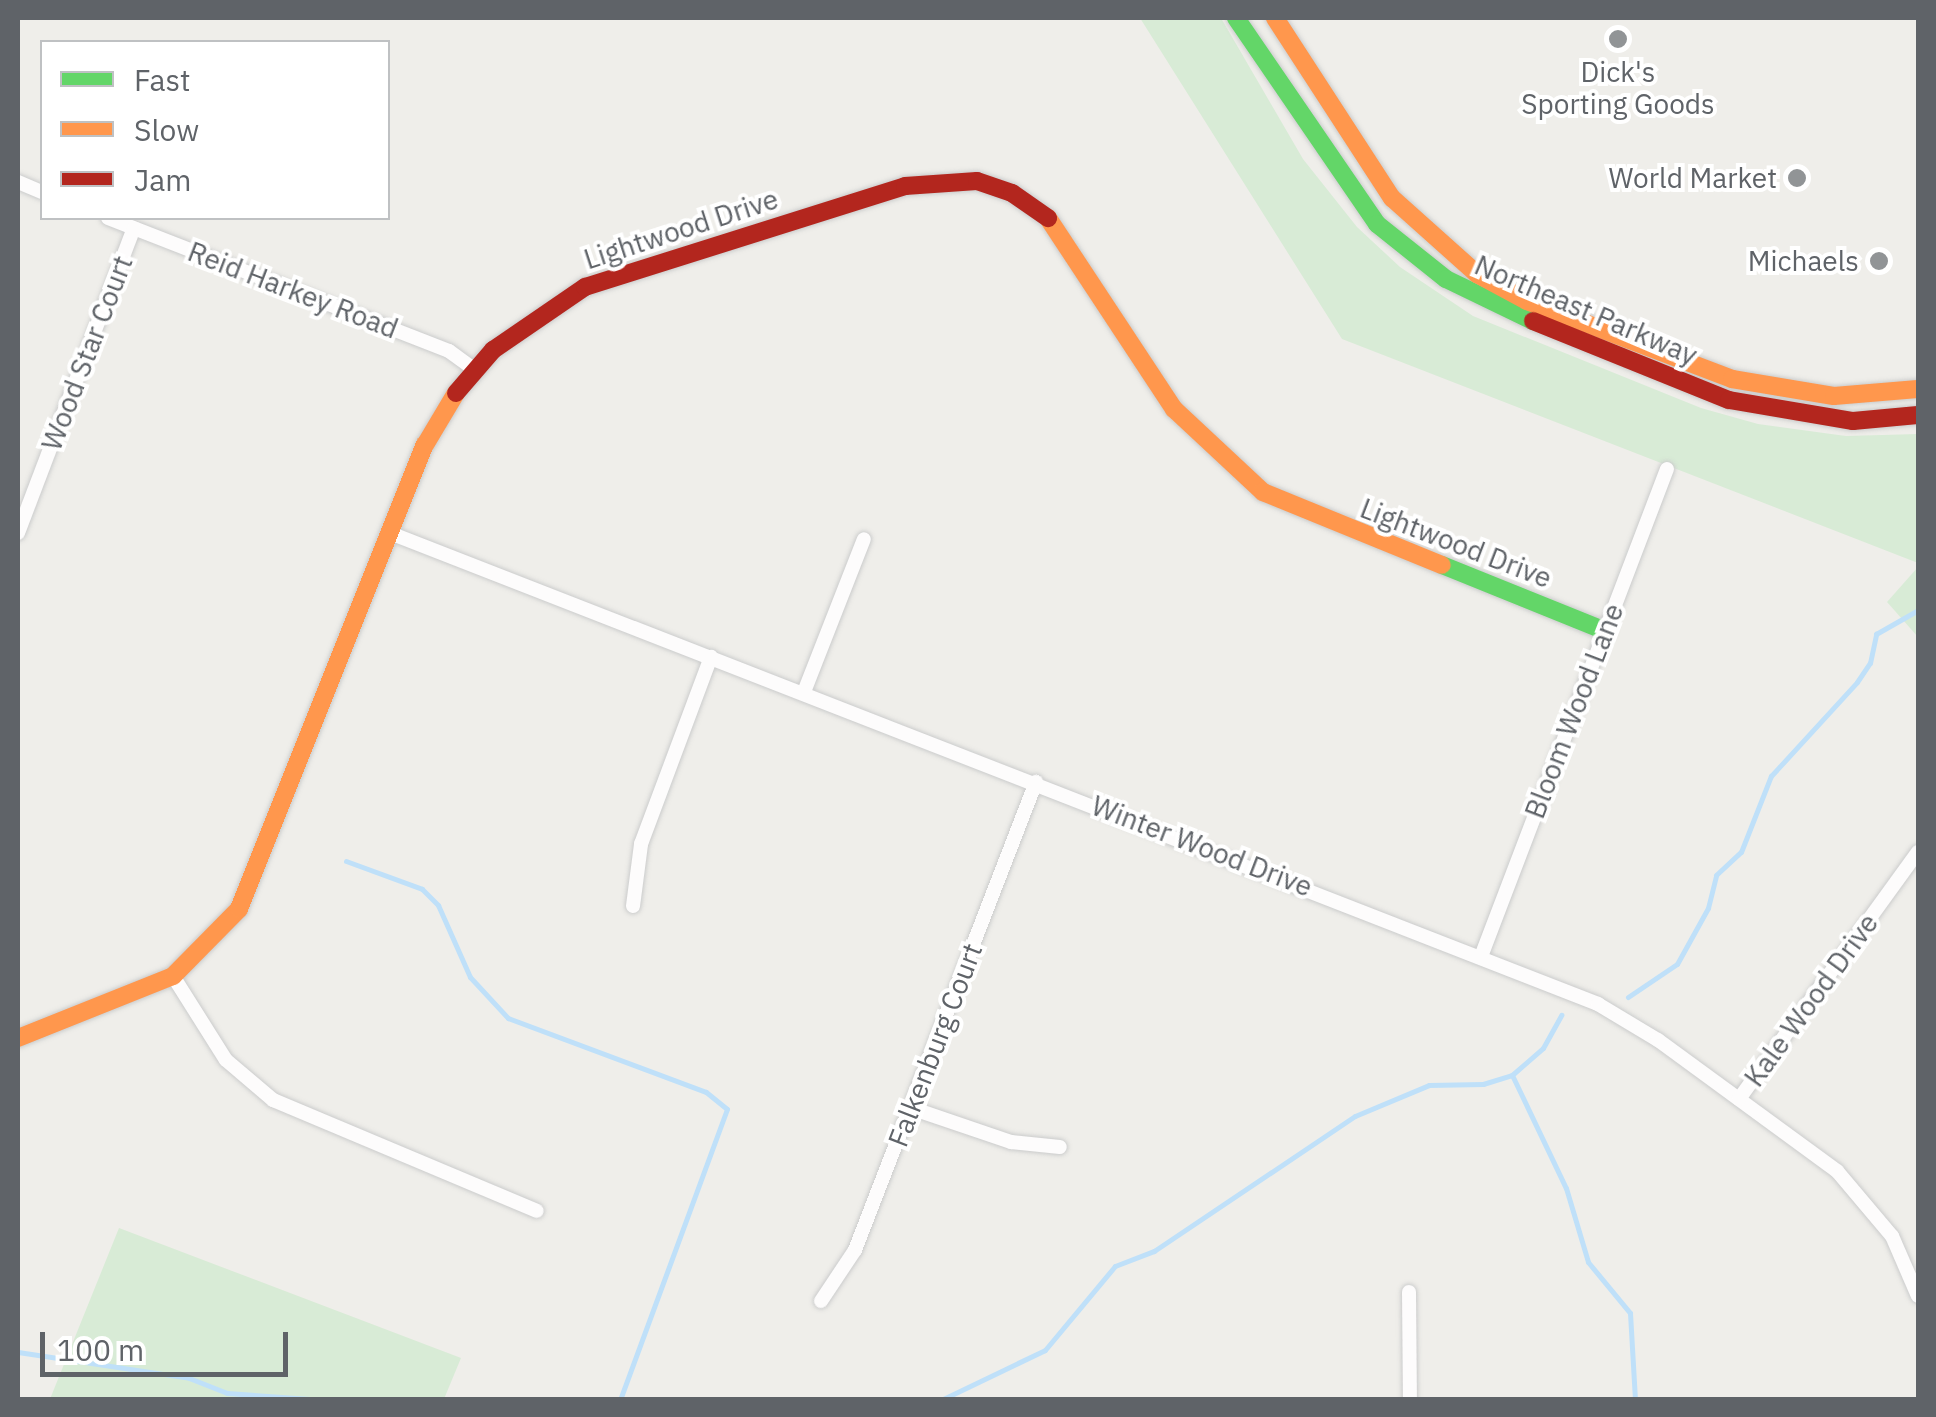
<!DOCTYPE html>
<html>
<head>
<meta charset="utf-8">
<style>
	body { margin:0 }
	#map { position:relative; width:1936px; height:1417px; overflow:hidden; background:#efeeea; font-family:"IBM Plex Sans",sans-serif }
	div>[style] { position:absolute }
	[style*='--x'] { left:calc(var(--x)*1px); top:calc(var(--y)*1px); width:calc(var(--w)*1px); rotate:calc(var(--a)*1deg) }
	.green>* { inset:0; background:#d8ebd6 }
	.stream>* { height:5px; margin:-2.5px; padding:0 2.5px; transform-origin:2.5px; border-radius:2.5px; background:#bfe0f9 }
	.roads { filter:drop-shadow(0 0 2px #cbcccc) drop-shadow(0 0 2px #cbcccc) }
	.street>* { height:14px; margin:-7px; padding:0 7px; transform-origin:7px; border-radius:7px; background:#fdfcfc }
	.fast>* { height:18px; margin:-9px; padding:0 9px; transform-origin:9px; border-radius:9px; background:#63d668 }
	.slow>* { height:18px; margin:-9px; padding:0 9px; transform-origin:9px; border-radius:9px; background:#ff974d }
	.jam>* { height:18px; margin:-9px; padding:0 9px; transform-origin:9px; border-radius:9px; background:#b3261e }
	.dots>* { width:28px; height:28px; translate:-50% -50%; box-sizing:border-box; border:5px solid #fff; border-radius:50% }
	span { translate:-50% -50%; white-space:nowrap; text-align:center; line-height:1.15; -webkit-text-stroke:8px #fff; paint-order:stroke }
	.poi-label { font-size:28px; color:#5f6368 }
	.right { translate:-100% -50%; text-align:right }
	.street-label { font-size:28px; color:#5f6368 }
	.frame { position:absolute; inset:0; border:20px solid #5f6368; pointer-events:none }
	.legend { position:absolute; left:40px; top:40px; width:350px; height:180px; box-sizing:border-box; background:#fff; border:2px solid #bfc1c3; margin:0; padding:12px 18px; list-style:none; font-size:30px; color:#5f6368 }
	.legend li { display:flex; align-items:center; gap:20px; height:50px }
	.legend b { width:50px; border:2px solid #bfc1c3 }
	.scale { position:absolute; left:40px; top:1332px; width:248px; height:45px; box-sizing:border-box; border:5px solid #5f6368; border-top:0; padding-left:12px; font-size:30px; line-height:35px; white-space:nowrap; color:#5f6368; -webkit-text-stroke:8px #fff; paint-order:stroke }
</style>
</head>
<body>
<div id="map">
	<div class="green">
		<i style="clip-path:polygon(1140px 18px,1221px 18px,1303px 159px,1357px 227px,1400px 267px,1473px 316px,1701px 408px,1758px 424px,1846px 436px,1918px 434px,1918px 563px,1342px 339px)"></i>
		<i style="clip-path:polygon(1918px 567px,1918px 637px,1887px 602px)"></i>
		<i style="clip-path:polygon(119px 1228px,461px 1358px,444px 1399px,50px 1399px)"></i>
	</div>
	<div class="stream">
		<i style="--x:346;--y:861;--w:81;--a:20.2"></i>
		<i style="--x:422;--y:889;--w:23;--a:45"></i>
		<i style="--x:438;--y:905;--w:79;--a:66"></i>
		<i style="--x:470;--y:977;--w:56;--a:47.2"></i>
		<i style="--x:508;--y:1018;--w:211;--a:20.5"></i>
		<i style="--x:706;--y:1092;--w:27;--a:39"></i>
		<i style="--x:727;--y:1109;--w:310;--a:110.2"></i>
		<i style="--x:1628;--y:997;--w:59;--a:-34"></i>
		<i style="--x:1677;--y:964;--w:64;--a:-61"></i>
		<i style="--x:1708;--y:908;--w:34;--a:-76"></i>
		<i style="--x:1716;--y:875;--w:34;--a:-43"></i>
		<i style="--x:1741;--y:852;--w:82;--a:-68.5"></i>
		<i style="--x:1771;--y:776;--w:127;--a:-47.5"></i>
		<i style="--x:1857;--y:682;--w:23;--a:-56"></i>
		<i style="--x:1870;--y:663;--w:30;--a:-78"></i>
		<i style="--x:1876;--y:634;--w:48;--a:-29.7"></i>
		<i style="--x:1512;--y:1075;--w:125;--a:64.5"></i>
		<i style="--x:1566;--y:1188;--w:77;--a:73.4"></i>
		<i style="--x:1588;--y:1262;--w:66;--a:50.5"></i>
		<i style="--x:1630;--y:1313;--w:87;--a:86.7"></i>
		<i style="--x:18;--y:1352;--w:173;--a:8.6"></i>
		<i style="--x:189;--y:1378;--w:41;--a:21.5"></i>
		<i style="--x:227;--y:1393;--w:97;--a:4.1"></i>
		<i style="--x:941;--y:1400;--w:115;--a:-25.7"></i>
		<i style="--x:1045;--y:1350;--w:109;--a:-50.2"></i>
		<i style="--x:1115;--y:1266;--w:42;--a:-21"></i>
		<i style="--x:1154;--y:1251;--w:242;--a:-33.9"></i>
		<i style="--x:1355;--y:1116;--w:80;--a:-22.7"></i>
		<i style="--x:1429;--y:1085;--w:54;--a:-1.1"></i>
		<i style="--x:1483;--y:1084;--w:30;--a:-17"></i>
		<i style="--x:1512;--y:1075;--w:41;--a:-41.1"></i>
		<i style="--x:1543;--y:1048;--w:38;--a:-61"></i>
	</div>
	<div class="roads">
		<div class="street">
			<i style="--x:18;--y:182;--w:26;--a:23"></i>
			<i style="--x:108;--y:218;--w:366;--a:21.3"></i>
			<i style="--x:449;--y:351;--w:32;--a:36"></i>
			<i style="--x:18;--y:533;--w:326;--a:-69.2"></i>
			<i style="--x:390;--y:533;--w:1297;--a:21.3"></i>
			<i style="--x:1598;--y:1004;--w:70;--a:31"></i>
			<i style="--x:1658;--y:1040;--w:222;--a:36.2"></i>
			<i style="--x:1837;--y:1171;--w:85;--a:49.8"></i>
			<i style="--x:1892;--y:1236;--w:65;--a:66.6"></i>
			<i style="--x:804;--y:692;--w:164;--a:-68.6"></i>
			<i style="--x:633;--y:906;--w:63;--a:-82.6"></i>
			<i style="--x:641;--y:844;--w:200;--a:-69.5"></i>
			<i style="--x:1482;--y:954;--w:519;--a:-69.12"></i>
			<i style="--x:173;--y:976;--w:99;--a:57.8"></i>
			<i style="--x:226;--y:1060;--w:62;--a:40.4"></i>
			<i style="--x:273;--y:1100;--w:286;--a:22.8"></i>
			<i style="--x:1739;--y:1099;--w:305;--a:-54.1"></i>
			<i style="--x:911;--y:1108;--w:106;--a:18.8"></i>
			<i style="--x:1011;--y:1142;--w:49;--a:5.8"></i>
			<i style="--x:1409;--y:1292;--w:108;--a:89.5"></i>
			<i style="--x:821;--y:1301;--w:61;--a:-56.3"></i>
			<i style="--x:855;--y:1250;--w:502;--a:-68.86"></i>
		</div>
		<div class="fast">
			<i style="--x:1236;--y:18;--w:250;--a:55.6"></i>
			<i style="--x:1377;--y:224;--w:88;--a:38.6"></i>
			<i style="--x:1446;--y:279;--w:97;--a:25.8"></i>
			<i style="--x:1442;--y:565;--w:176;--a:22"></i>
		</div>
		<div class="slow">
			<i style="--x:1275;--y:18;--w:215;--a:57"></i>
			<i style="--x:1392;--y:198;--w:114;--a:41.8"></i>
			<i style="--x:1477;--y:274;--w:57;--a:28.4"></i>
			<i style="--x:1527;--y:301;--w:219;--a:20.8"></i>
			<i style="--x:1732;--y:379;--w:103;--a:9.5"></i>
			<i style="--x:1834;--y:396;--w:84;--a:-4.8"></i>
			<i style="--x:1048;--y:218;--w:229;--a:56.6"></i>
			<i style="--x:1174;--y:409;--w:122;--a:43"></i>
			<i style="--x:1263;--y:492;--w:193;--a:22.2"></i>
			<i style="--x:18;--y:1038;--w:167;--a:-21.8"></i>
			<i style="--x:173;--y:976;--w:94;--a:-45.4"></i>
			<i style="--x:239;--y:909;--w:500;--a:-68.2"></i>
			<i style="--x:425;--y:445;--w:61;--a:-59.2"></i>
		</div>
		<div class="jam">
			<i style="--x:1533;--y:321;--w:211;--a:22"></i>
			<i style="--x:1729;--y:400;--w:126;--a:9.6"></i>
			<i style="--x:1853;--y:421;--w:65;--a:-5.3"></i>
			<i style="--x:456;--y:393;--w:57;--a:-49.3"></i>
			<i style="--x:493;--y:350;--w:112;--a:-34.4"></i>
			<i style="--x:585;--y:287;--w:336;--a:-17.5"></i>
			<i style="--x:905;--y:186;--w:72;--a:-4"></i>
			<i style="--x:977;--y:181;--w:37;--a:19"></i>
			<i style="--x:1012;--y:193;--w:44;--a:34.8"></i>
		</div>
	</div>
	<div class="dots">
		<i style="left:1618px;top:39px;background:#919496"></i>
		<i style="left:1797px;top:178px;background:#919496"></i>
		<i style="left:1879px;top:261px;background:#919496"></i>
	</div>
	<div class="poi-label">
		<span style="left:1618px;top:88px">Dick's<br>Sporting Goods</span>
		<span class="right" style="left:1777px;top:178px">World Market</span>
		<span class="right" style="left:1859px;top:261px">Michaels</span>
	</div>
	<div class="street-label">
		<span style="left:681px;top:229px;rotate:-18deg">Lightwood Drive</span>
		<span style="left:293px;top:290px;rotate:21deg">Reid Harkey Road</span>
		<span style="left:1586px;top:310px;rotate:23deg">Northeast Parkway</span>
		<span style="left:87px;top:353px;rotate:-69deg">Wood Star Court</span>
		<span style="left:1456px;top:543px;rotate:21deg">Lightwood Drive</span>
		<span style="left:1574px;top:711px;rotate:-69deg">Bloom Wood Lane</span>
		<span style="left:1202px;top:846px;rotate:21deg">Winter Wood Drive</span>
		<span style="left:1811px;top:1000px;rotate:-54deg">Kale Wood Drive</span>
		<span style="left:935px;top:1045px;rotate:-69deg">Falkenburg Court</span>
	</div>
	<div class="frame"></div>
	<ul class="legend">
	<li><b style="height:12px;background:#63d668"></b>Fast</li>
	<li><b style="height:12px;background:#ff974d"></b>Slow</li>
	<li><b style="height:12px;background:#b3261e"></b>Jam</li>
	</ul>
	<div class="scale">100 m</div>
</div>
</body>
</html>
